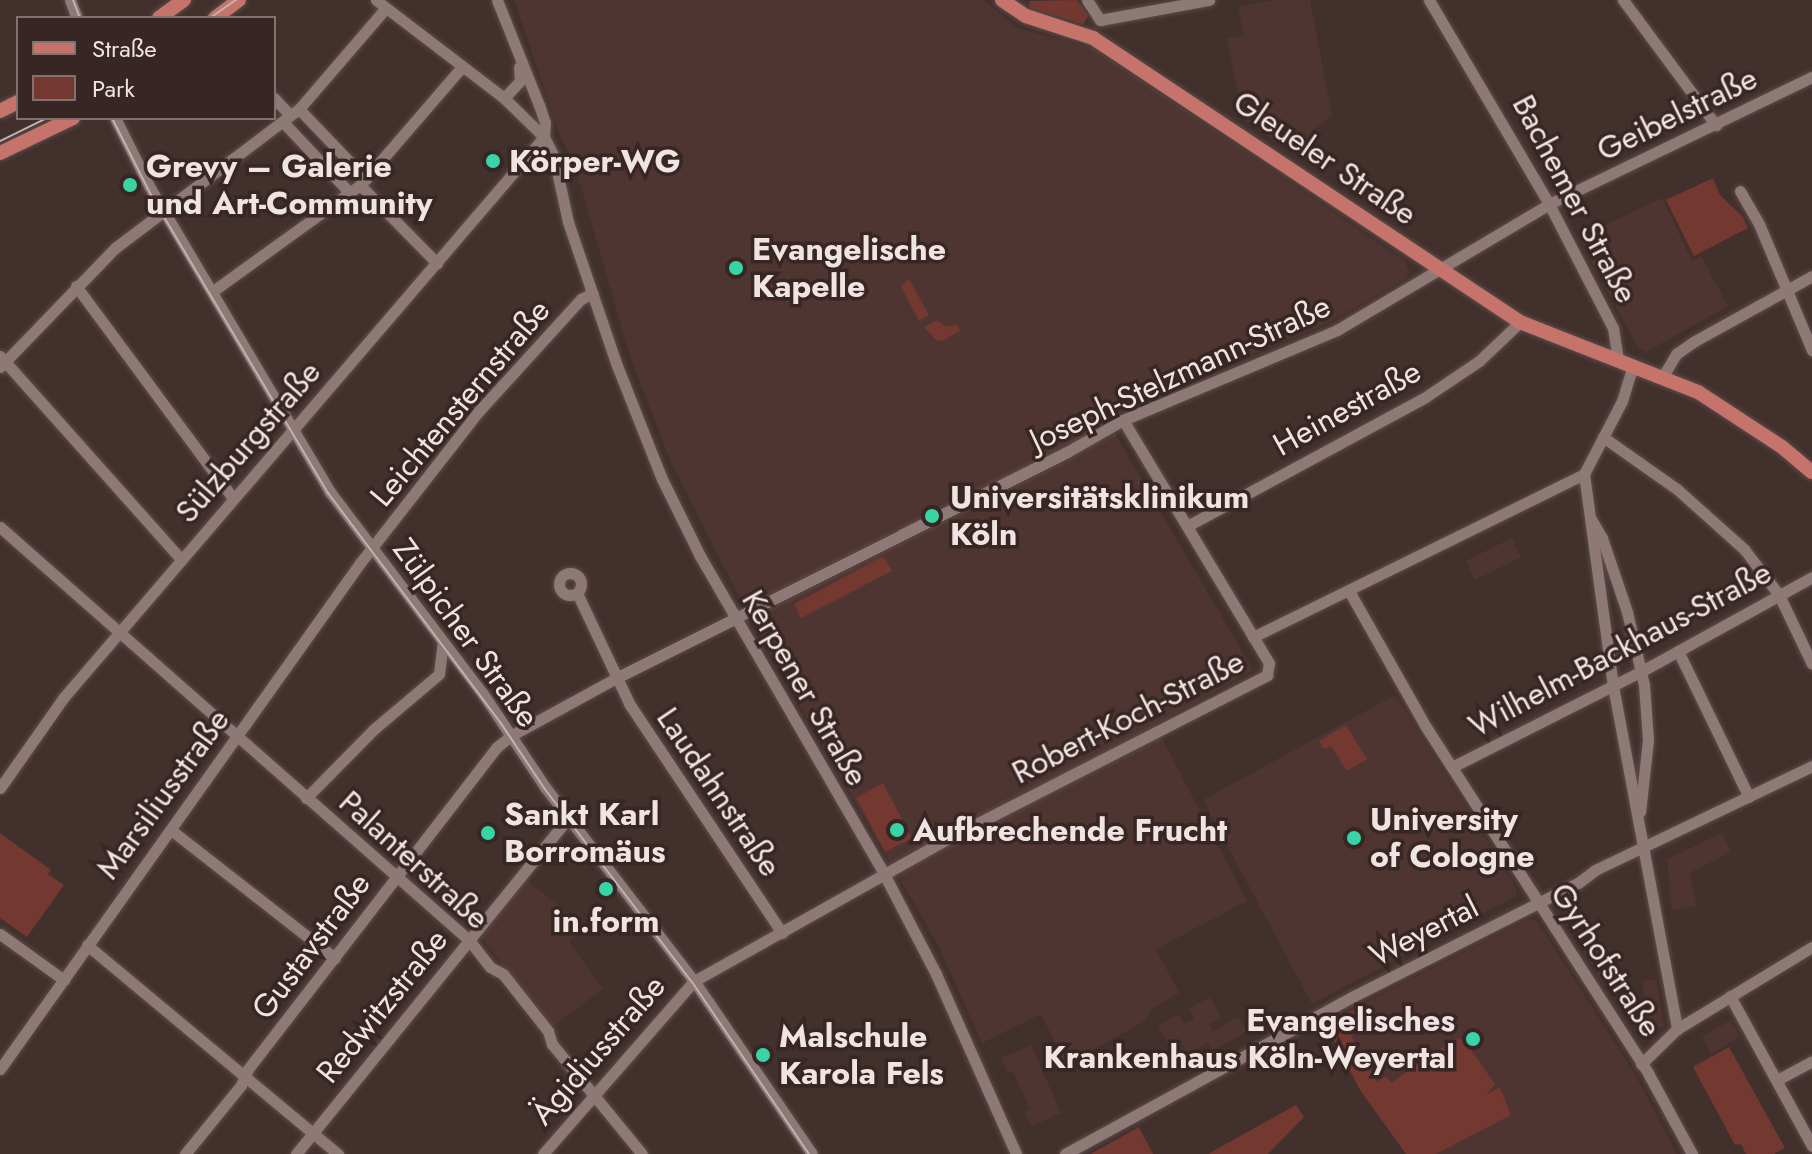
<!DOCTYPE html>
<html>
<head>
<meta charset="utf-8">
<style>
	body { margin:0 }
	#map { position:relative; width:1812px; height:1154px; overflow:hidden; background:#42302d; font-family:Jost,sans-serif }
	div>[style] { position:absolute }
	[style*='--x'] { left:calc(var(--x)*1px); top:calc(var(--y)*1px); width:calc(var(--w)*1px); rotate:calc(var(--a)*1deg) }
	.built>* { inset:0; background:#4f3532 }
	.green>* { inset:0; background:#733830 }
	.roads { filter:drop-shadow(0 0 2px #5c4d4a) drop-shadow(0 0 2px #5c4d4a) }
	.minor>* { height:11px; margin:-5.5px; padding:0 5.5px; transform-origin:5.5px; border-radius:5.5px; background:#8f7976 }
	.minor>.ring { margin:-5.5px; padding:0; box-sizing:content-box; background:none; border:11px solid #8f7976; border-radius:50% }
	.major>* { height:14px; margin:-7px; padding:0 7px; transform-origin:7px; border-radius:7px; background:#c6746b }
	.tram>* { height:2px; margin:-1px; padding:0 1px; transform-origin:1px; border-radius:1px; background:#bfb2b0 }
	.dots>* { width:22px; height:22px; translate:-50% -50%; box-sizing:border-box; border:4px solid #372623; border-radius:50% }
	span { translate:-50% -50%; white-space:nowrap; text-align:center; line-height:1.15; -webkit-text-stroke:7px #372623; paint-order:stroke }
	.street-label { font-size:32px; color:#f0e4e2 }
	.poi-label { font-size:32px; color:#f0e4e2; font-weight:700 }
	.left { translate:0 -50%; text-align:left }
	.right { translate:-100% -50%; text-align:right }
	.legend { position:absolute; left:16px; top:16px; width:260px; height:104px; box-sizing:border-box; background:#372623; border:2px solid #81726f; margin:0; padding:10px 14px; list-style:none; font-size:24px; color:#f0e4e2 }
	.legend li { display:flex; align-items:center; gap:16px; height:40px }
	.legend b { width:40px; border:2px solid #81726f }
</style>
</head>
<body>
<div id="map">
	<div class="built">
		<i style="clip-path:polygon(514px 0,983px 0,1018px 28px,1095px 49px,1406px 262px,1409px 273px,1405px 279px,1332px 321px,1105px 417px,1253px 670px,1155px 725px,1247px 901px,1156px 949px,1179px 993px,1150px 1010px,1145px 1021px,1066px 1065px,1041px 1014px,982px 1043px,938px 945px,755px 628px,670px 460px,630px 356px,574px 163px,561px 138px)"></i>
		<i style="clip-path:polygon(1275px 0,1310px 0,1332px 115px,1314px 129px,1297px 154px,1243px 119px,1227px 39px,1244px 35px,1238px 7px)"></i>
		<i style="clip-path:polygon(1662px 198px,1692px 261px,1701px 256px,1728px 306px,1646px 352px,1638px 348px,1579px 238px)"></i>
		<i style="clip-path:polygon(1512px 538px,1521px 557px,1475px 580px,1466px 561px)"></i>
		<i style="clip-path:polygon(1395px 695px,1517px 889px,1516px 896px,1312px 1004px,1203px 800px)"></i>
		<i style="clip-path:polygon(1722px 833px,1731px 852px,1689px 873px,1697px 906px,1672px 911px,1667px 859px)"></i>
		<i style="clip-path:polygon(525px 879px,583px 925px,569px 942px,603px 989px,552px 1027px,480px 936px)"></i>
		<i style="clip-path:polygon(1529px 919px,1537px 921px,1635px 1074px,1677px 1154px,1406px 1154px,1360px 1090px,1325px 1023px)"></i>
		<i style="clip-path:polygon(1598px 941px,1621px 977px,1605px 987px,1583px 951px)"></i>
		<i style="clip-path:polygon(1656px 979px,1664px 1026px,1641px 1037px,1632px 1022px,1647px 1013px,1642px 981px)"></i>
		<i style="clip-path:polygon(1210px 997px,1221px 1018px,1209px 1024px,1213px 1031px,1238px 1017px,1247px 1032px,1212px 1051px,1208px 1043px,1198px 1048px,1201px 1057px,1181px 1068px,1173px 1053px,1184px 1047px,1181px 1040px,1169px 1046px,1158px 1026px,1178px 1014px,1184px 1024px,1194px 1019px,1189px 1009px)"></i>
		<i style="clip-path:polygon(1731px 1020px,1740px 1037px,1711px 1054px,1702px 1037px)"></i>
		<i style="clip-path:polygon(1031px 1045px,1061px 1113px,1031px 1126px,1025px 1112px,1030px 1109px,1013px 1071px,1007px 1072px,1001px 1058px)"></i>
	</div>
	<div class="green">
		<i style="clip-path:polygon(1077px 0,1088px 16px,1083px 24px,1030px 8px,1029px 1px)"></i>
		<i style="clip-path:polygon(1713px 178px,1720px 195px,1743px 217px,1748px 228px,1694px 256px,1666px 200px)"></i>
		<i style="clip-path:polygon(909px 279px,929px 315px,919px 321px,901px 286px)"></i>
		<i style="clip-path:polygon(937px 320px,946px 327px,957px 324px,960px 331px,942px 341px,936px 340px,924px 327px)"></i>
		<i style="clip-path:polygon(883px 556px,892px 571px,801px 618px,794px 604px)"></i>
		<i style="clip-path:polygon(1346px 725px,1367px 759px,1347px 771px,1331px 746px,1324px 749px,1319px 741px)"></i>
		<i style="clip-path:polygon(883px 783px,912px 838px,885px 852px,856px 798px)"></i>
		<i style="clip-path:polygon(0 833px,51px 870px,48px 874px,64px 885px,27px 937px,0 918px)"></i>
		<i style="clip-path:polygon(1352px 1010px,1367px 1022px,1349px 1032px,1377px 1082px,1386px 1076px,1391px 1083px,1456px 1038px,1464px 1040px,1495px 1084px,1486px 1095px,1500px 1087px,1511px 1115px,1436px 1154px,1406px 1154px,1360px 1090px,1325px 1023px)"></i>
		<i style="clip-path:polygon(1729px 1047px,1785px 1148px,1774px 1154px,1746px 1154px,1741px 1144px,1735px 1145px,1693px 1067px)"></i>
		<i style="clip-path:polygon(1296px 1105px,1304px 1117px,1268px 1154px,1208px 1154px)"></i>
		<i style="clip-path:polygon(1139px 1127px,1153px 1154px,1090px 1154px)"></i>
	</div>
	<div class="roads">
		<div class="minor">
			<i style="--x:70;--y:0;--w:19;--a:69"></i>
			<i style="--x:376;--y:0;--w:161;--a:37.4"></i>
			<i style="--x:504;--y:98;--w:56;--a:44.3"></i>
			<i style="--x:497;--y:0;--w:113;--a:68.2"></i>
			<i style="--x:539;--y:105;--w:18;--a:71"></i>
			<i style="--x:545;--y:122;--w:15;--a:94"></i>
			<i style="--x:544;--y:137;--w:34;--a:63"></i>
			<i style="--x:1087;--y:0;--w:24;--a:57"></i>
			<i style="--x:1429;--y:0;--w:237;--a:59.5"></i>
			<i style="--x:1549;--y:204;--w:140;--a:62.7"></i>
			<i style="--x:1613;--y:328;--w:32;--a:81"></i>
			<i style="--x:1623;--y:0;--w:156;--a:53.4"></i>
			<i style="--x:1100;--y:20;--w:111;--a:-10.4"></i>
			<i style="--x:274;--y:98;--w:23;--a:47"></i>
			<i style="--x:504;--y:98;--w:23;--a:-47"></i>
			<i style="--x:520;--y:81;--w:14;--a:-94"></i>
			<i style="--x:299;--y:109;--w:97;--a:46.3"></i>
			<i style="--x:115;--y:118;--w:76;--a:63.4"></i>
			<i style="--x:149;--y:186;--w:356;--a:59.4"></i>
			<i style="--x:330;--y:492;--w:253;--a:52.9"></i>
			<i style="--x:483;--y:694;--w:112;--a:56.3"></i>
			<i style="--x:545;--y:787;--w:245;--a:52.5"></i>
			<i style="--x:694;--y:981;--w:209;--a:55.7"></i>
			<i style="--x:283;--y:122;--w:98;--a:46.7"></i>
			<i style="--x:555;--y:162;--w:61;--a:77.8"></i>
			<i style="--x:568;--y:222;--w:149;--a:71.2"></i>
			<i style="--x:616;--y:363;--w:125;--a:68.4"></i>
			<i style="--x:662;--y:479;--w:86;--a:63.7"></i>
			<i style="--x:700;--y:556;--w:367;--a:59.9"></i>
			<i style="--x:884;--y:874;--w:113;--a:62.5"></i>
			<i style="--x:936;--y:974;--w:197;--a:66"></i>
			<i style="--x:360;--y:185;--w:110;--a:45.4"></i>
			<i style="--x:1740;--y:191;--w:38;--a:60"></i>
			<i style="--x:1759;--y:224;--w:137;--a:67.2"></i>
			<i style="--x:76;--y:286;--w:264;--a:53.5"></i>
			<i style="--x:213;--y:291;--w:181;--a:-35.8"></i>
			<i style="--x:360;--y:185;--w:156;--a:-49.2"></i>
			<i style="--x:0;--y:356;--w:272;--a:48.3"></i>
			<i style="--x:1633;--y:365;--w:38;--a:107"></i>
			<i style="--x:1622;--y:401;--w:82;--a:117.5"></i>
			<i style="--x:1584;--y:474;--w:214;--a:82.2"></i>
			<i style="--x:1613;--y:686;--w:349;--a:79.4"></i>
			<i style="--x:0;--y:367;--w:165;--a:-46"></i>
			<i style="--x:115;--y:248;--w:231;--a:-37.1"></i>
			<i style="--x:299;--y:109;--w:133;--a:-49.3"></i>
			<i style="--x:1663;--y:376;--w:26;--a:-59"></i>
			<i style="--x:1676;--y:354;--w:21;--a:-35"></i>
			<i style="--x:1693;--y:342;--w:136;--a:-29"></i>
			<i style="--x:1603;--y:437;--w:92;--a:35.2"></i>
			<i style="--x:1678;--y:490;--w:89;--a:41.8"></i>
			<i style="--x:1744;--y:549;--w:58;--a:52.7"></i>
			<i style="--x:1779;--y:595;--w:76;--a:64.4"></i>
			<i style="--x:1591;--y:519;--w:22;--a:60"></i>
			<i style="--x:1602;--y:538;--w:78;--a:71.3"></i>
			<i style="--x:1627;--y:612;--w:75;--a:76.9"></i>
			<i style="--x:1644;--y:685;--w:55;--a:85.8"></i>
			<i style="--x:1648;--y:740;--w:72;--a:96.3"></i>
			<i style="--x:1189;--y:525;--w:267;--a:-28.4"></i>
			<i style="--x:1424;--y:398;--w:66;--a:-33.9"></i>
			<i style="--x:1479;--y:361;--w:57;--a:-43.6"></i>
			<i style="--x:0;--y:527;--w:625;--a:41.37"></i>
			<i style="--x:469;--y:940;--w:34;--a:52"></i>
			<i style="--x:490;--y:967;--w:15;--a:28"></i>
			<i style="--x:503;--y:974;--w:73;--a:51.7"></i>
			<i style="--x:548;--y:1031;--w:14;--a:73"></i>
			<i style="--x:552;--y:1044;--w:142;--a:50.7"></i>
			<i class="ring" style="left:559px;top:573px;width:11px;height:11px"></i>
			<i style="--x:1349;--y:591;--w:156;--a:60.5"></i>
			<i style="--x:1426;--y:727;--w:413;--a:57.3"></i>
			<i style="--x:1649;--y:1075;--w:90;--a:61.4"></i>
			<i style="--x:577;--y:593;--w:124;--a:64.7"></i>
			<i style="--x:630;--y:705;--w:274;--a:56.3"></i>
			<i style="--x:1253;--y:637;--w:369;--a:-26.2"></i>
			<i style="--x:1678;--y:651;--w:162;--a:64.1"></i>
			<i style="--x:1452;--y:767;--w:213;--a:-26.8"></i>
			<i style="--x:1642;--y:671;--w:194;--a:-28.9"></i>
			<i style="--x:0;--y:788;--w:111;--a:-54.9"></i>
			<i style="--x:64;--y:697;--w:738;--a:-49.4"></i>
			<i style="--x:306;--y:798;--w:97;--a:-45.4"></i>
			<i style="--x:374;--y:729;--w:85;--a:-40.2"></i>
			<i style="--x:439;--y:674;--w:32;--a:-83"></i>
			<i style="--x:171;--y:830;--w:208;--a:38"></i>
			<i style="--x:0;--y:934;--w:79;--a:35.7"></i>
			<i style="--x:87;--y:945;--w:327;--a:39.8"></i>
			<i style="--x:1730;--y:996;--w:171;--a:61.3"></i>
			<i style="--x:1641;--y:1064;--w:50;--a:-44.2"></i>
			<i style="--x:1677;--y:1029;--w:158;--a:-31.3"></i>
			<i style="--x:0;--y:1069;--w:621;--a:-54.57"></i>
			<i style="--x:360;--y:563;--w:192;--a:-52"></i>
			<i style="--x:478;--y:412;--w:153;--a:-47.7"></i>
			<i style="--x:581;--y:299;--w:13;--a:-27"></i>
			<i style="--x:1777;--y:1080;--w:40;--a:-28"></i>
			<i style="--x:185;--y:1154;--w:89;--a:-50.9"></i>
			<i style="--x:241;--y:1085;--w:17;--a:-66"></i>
			<i style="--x:248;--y:1069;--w:407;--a:-52.3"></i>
			<i style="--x:497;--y:747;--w:19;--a:-39"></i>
			<i style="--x:512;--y:735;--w:119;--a:-28.7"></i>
			<i style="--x:616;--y:678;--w:504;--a:-26.62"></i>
			<i style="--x:1067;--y:452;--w:64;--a:-29.7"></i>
			<i style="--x:1123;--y:420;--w:232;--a:-22.8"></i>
			<i style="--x:1337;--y:330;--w:247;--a:-30.7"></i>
			<i style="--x:1549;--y:204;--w:292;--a:-25.8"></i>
			<i style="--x:296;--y:1154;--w:434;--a:-51"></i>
			<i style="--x:543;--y:1154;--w:230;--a:-48.9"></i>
			<i style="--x:694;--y:981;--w:290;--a:-29.3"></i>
			<i style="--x:947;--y:839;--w:360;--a:-27.1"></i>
			<i style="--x:1267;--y:675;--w:12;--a:-81"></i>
			<i style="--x:1269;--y:663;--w:283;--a:-121"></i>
			<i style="--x:1065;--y:1154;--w:327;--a:-28.7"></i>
			<i style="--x:1352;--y:997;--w:253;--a:-26.8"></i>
			<i style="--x:1578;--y:883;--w:21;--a:-37"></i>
			<i style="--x:1595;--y:870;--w:241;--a:-25.6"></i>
		</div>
		<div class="major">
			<i style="--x:1002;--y:0;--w:29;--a:34"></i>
			<i style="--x:1026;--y:16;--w:71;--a:18.2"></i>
			<i style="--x:1093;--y:38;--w:513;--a:33.63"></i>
			<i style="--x:1520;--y:322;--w:191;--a:21.5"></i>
			<i style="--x:1698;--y:392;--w:100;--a:33.2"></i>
			<i style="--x:1782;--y:447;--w:39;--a:40"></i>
			<i style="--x:159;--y:18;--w:31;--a:-36"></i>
			<i style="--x:215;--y:18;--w:30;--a:-37"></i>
			<i style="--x:0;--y:111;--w:20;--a:-27"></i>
			<i style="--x:0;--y:153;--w:81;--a:-25.6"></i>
		</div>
	</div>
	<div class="tram">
		<i style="--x:73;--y:0;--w:19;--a:69"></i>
		<i style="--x:210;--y:18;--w:32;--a:-35"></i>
		<i style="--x:112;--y:118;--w:86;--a:63.1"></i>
		<i style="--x:151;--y:195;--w:347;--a:59.3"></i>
		<i style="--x:328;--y:493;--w:286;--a:53.1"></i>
		<i style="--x:500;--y:722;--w:79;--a:56.3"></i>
		<i style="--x:544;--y:788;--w:244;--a:52.7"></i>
		<i style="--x:692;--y:982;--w:208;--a:55.8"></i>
		<i style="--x:0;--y:141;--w:52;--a:-26.1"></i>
	</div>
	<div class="dots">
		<i style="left:493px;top:161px;background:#38d4a6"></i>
		<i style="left:130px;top:185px;background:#38d4a6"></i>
		<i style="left:736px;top:268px;background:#38d4a6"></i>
		<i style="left:932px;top:516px;background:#38d4a6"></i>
		<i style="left:897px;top:830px;background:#38d4a6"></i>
		<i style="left:488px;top:833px;background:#38d4a6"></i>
		<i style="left:1354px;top:838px;background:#38d4a6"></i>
		<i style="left:606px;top:889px;background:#38d4a6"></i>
		<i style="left:1473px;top:1039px;background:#38d4a6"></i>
		<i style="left:763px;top:1055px;background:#38d4a6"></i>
	</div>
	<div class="street-label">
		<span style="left:1677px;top:114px;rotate:-26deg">Geibelstraße</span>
		<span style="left:1325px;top:158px;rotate:34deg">Gleueler Straße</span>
		<span style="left:1575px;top:199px;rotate:62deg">Bachemer Straße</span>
		<span style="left:1180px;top:373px;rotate:-25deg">Joseph-Stelzmann-Straße</span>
		<span style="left:460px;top:403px;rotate:-50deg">Leichtensternstraße</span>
		<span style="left:1347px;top:408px;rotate:-29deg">Heinestraße</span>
		<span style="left:248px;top:442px;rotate:-49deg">Sülzburgstraße</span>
		<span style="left:466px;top:633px;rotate:54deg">Zülpicher Straße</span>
		<span style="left:1620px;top:649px;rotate:-28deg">Wilhelm-Backhaus-Straße</span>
		<span style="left:805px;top:688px;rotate:60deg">Kerpener Straße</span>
		<span style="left:1128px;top:717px;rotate:-27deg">Robert-Koch-Straße</span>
		<span style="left:719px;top:792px;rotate:56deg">Laudahnstraße</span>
		<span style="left:163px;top:794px;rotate:-54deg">Marsiliusstraße</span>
		<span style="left:414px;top:860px;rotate:42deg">Palanterstraße</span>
		<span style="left:1424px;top:931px;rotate:-27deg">Weyertal</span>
		<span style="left:311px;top:946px;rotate:-53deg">Gustavstraße</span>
		<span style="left:1606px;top:960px;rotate:57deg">Gyrhofstraße</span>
		<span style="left:382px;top:1006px;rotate:-51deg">Redwitzstraße</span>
		<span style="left:598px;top:1050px;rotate:-49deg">Ägidiusstraße</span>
	</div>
	<div class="poi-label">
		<span class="left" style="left:509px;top:161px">Körper-WG</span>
		<span class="left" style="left:146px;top:185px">Grevy – Galerie<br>und Art-Community</span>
		<span class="left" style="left:752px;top:268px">Evangelische<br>Kapelle</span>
		<span class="left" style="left:950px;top:516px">Universitätsklinikum<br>Köln</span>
		<span class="left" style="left:504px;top:833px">Sankt Karl<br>Borromäus</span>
		<span class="left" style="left:1370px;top:838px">University<br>of Cologne</span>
		<span class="left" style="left:913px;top:830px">Aufbrechende Frucht</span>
		<span style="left:606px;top:921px">in.form</span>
		<span class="right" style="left:1455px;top:1039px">Evangelisches<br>Krankenhaus Köln-Weyertal</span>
		<span class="left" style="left:779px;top:1055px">Malschule<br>Karola Fels</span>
	</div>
	<ul class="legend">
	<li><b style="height:10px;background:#c6746b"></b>Straße</li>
	<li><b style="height:22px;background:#733830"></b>Park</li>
	</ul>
</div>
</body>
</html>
